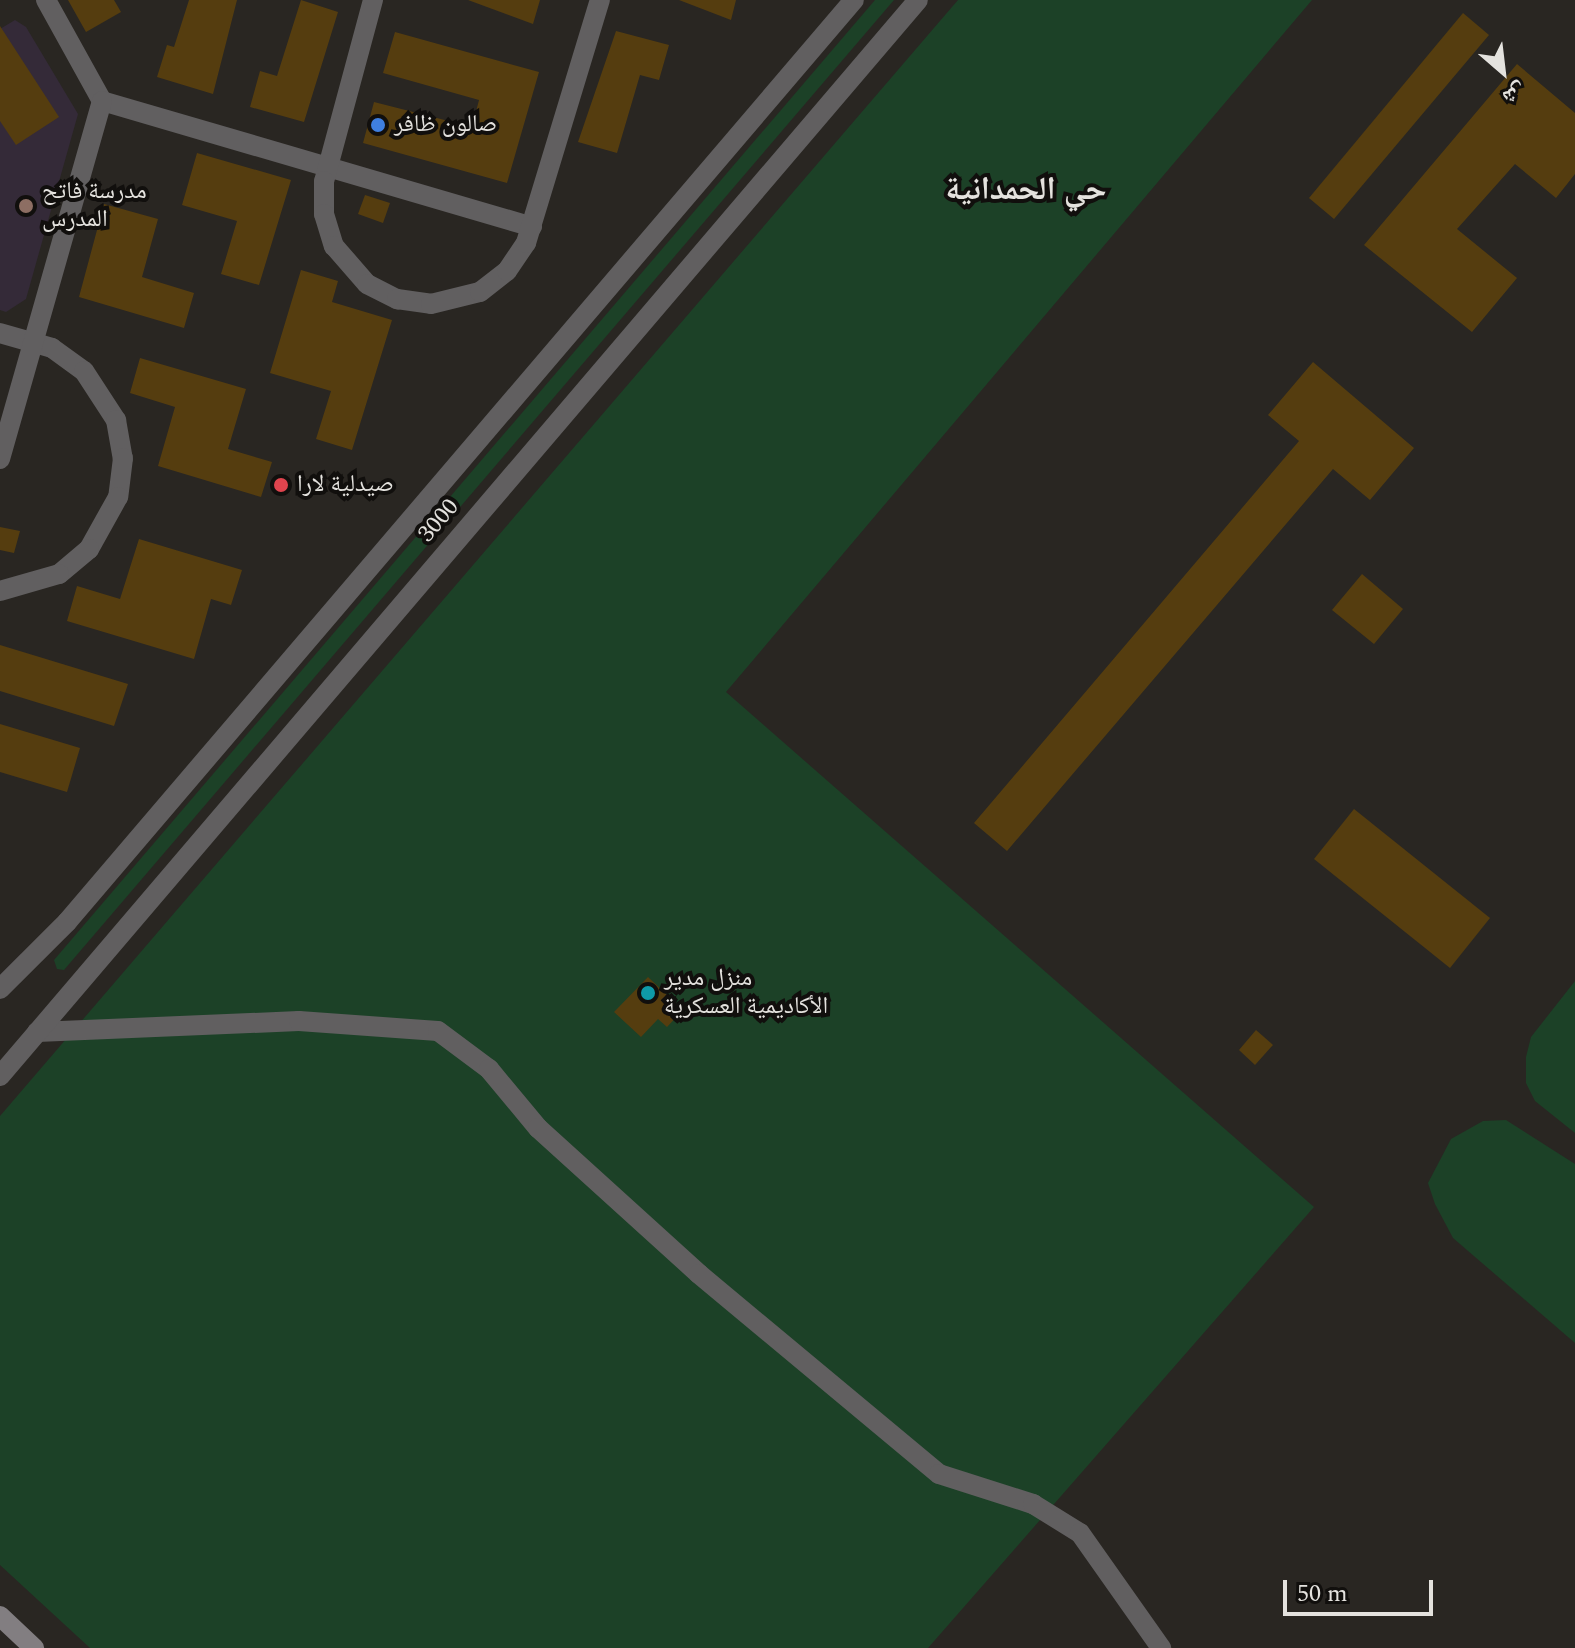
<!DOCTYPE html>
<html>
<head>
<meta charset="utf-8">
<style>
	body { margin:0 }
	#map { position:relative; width:1575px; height:1648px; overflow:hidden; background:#292622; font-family:Spectral,"Noto Naskh Arabic",serif }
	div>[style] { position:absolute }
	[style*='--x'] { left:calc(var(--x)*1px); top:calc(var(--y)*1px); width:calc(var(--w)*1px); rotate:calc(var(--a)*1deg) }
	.education>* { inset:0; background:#342a38 }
	.green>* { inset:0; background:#1c4127 }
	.building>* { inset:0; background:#553d0f }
	.minor>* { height:20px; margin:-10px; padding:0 10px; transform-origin:10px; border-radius:10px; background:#615f60 }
	.tertiary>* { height:20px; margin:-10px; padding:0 10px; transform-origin:10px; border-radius:10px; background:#615f60 }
	.secondary>* { height:20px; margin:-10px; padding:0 10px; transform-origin:10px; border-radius:10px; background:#827e81 }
	.dots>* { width:22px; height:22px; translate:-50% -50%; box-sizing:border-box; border:4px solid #110f0d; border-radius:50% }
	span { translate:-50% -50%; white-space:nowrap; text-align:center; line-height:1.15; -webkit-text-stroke:8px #110f0d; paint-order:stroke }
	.poi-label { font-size:24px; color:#e4e2de }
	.left { translate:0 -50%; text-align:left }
	.street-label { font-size:24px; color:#e4e2de }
	.district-label { font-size:32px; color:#e4e2de; font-weight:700 }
	.north { position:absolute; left:1463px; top:32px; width:80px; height:80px; -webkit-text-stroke:6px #110f0d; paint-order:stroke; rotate:152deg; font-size:22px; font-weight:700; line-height:32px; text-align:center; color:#e4e2de }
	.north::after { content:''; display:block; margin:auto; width:28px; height:36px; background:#e4e2de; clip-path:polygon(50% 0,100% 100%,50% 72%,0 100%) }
	.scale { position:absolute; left:1283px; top:1580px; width:150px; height:36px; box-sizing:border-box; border:4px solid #e4e2de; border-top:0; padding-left:10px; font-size:24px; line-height:28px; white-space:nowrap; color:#e4e2de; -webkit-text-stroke:6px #110f0d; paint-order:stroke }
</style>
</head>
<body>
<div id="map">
	<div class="education">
		<i style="clip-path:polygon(15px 20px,26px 27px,78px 114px,26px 299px,6px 312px,0 310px,0 29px)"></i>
	</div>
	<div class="green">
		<i style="clip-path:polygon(875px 0,894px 0,64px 970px,57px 969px,54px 960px)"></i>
		<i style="clip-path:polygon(958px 0,1312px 0,726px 692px,1314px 1207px,928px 1648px,90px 1648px,0 1565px,0 1116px)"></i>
		<i style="clip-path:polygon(1575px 981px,1575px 1133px,1535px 1101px,1526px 1083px,1526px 1057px,1531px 1037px)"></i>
		<i style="clip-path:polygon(1506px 1120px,1575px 1164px,1575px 1343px,1453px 1238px,1435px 1204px,1428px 1183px,1451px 1139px,1483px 1121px)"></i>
	</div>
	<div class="building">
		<i style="clip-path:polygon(68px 0,114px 0,121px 12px,86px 32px)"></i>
		<i style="clip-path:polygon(189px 0,237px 0,213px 94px,157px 77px,167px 45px,174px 47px)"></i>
		<i style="clip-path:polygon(301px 0,338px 12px,304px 122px,250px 107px,260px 71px,277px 76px)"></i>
		<i style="clip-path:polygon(468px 0,540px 0,533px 24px)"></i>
		<i style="clip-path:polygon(679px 0,736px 0,731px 20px)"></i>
		<i style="clip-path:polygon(1463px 13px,1489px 35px,1334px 219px,1309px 198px)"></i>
		<i style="clip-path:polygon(0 26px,59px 117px,16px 145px,0 121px)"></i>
		<i style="clip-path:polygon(616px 31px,669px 45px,659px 80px,640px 75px,617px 153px,578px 142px)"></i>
		<i style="clip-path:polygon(395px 32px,539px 72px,507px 183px,363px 143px,374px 102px,472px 127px,479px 100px,383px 73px)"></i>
		<i style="clip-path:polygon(1517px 64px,1575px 113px,1575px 174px,1556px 198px,1515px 164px,1457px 229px,1517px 278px,1472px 332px,1364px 245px)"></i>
		<i style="clip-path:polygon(197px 153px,291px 180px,259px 285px,221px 274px,237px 221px,182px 205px)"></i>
		<i style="clip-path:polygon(365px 195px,390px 203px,383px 223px,358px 214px)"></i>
		<i style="clip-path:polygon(104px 204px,158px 219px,142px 277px,194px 293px,184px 328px,79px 297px)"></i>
		<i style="clip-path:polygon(301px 270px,338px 281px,332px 302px,392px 320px,352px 450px,316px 439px,331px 391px,270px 373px)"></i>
		<i style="clip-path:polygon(140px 358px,246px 389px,228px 449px,272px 462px,261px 497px,158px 466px,175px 407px,130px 393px)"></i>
		<i style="clip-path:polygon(1313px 362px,1414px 448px,1370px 500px,1333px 469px,1007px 851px,974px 823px,1299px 441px,1268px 415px)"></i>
		<i style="clip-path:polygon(0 527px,20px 531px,14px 553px,0 550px)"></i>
		<i style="clip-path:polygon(139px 539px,242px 570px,231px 605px,211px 599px,194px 659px,67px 621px,77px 586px,120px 599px)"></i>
		<i style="clip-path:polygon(1362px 574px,1403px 609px,1374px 644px,1332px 610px)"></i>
		<i style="clip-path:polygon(0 645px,128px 684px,114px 726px,0 691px)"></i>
		<i style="clip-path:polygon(0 724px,80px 748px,67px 792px,0 772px)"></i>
		<i style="clip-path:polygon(1354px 809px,1490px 918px,1450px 968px,1314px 859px)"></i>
		<i style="clip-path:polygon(648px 977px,683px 1010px,667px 1027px,658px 1019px,641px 1037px,614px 1012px)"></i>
		<i style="clip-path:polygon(1256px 1030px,1273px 1045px,1255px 1065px,1239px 1050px)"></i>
	</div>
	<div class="minor">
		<i style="--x:46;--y:0;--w:115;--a:61"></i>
		<i style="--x:102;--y:101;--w:448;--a:16.3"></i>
		<i style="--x:373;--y:0;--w:188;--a:105.1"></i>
		<i style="--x:324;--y:181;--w:33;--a:90"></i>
		<i style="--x:324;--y:214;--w:34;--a:73"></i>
		<i style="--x:334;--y:246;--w:50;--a:49"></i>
		<i style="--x:367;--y:284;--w:34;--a:27"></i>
		<i style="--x:397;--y:299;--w:34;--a:8"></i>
		<i style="--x:431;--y:304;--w:50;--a:-13.8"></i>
		<i style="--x:480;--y:292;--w:34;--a:-38"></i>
		<i style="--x:507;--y:271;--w:34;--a:-56"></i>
		<i style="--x:526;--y:243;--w:254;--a:-73.1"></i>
		<i style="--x:0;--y:333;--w:54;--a:16.1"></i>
		<i style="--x:52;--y:348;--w:39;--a:36"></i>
		<i style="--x:84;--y:371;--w:59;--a:56.9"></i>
		<i style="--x:116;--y:420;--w:39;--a:80"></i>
		<i style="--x:123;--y:458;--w:39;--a:97"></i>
		<i style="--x:118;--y:497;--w:60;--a:119.1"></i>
		<i style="--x:89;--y:549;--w:39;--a:140"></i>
		<i style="--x:59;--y:574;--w:61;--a:163.9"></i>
		<i style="--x:0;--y:459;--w:372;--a:-74.1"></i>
		<i style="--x:37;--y:1032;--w:262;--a:-2.4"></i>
		<i style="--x:299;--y:1021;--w:139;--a:4.1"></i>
		<i style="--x:438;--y:1031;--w:64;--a:36.7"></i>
		<i style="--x:489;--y:1069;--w:77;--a:50.3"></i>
		<i style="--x:538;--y:1128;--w:217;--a:42.2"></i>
		<i style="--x:699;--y:1274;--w:312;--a:39.8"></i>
		<i style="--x:939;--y:1474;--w:99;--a:17.7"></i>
		<i style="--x:1033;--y:1504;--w:55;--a:31.7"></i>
		<i style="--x:1080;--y:1533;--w:141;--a:54.8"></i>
	</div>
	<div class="tertiary">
		<i style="--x:0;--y:989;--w:95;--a:-45"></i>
		<i style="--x:67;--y:922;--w:1212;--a:-49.52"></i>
		<i style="--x:0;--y:1076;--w:1414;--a:-49.53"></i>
	</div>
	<div class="secondary">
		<i style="--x:0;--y:1616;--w:47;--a:43.3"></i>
	</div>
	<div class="dots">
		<i style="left:378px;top:125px;background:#3f7fe0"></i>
		<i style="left:26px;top:206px;background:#8d6e63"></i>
		<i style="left:281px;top:485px;background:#e0444e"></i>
		<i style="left:648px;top:993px;background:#0f9aa8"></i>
	</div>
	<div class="poi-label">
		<span class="left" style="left:394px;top:125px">صالون ظافر</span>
		<span class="left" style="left:42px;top:206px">مدرسة فاتح<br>المدرس</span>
		<span class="left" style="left:297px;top:485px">صيدلية لارا</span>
		<span class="left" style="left:664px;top:993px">منزل مدير<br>الأكاديمية العسكرية</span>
	</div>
	<div class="street-label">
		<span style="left:439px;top:521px;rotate:-49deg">3000</span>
	</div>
	<div class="district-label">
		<span style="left:1026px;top:190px">حي الحمدانية</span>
	</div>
	<div class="north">ش</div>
	<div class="scale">50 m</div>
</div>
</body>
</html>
